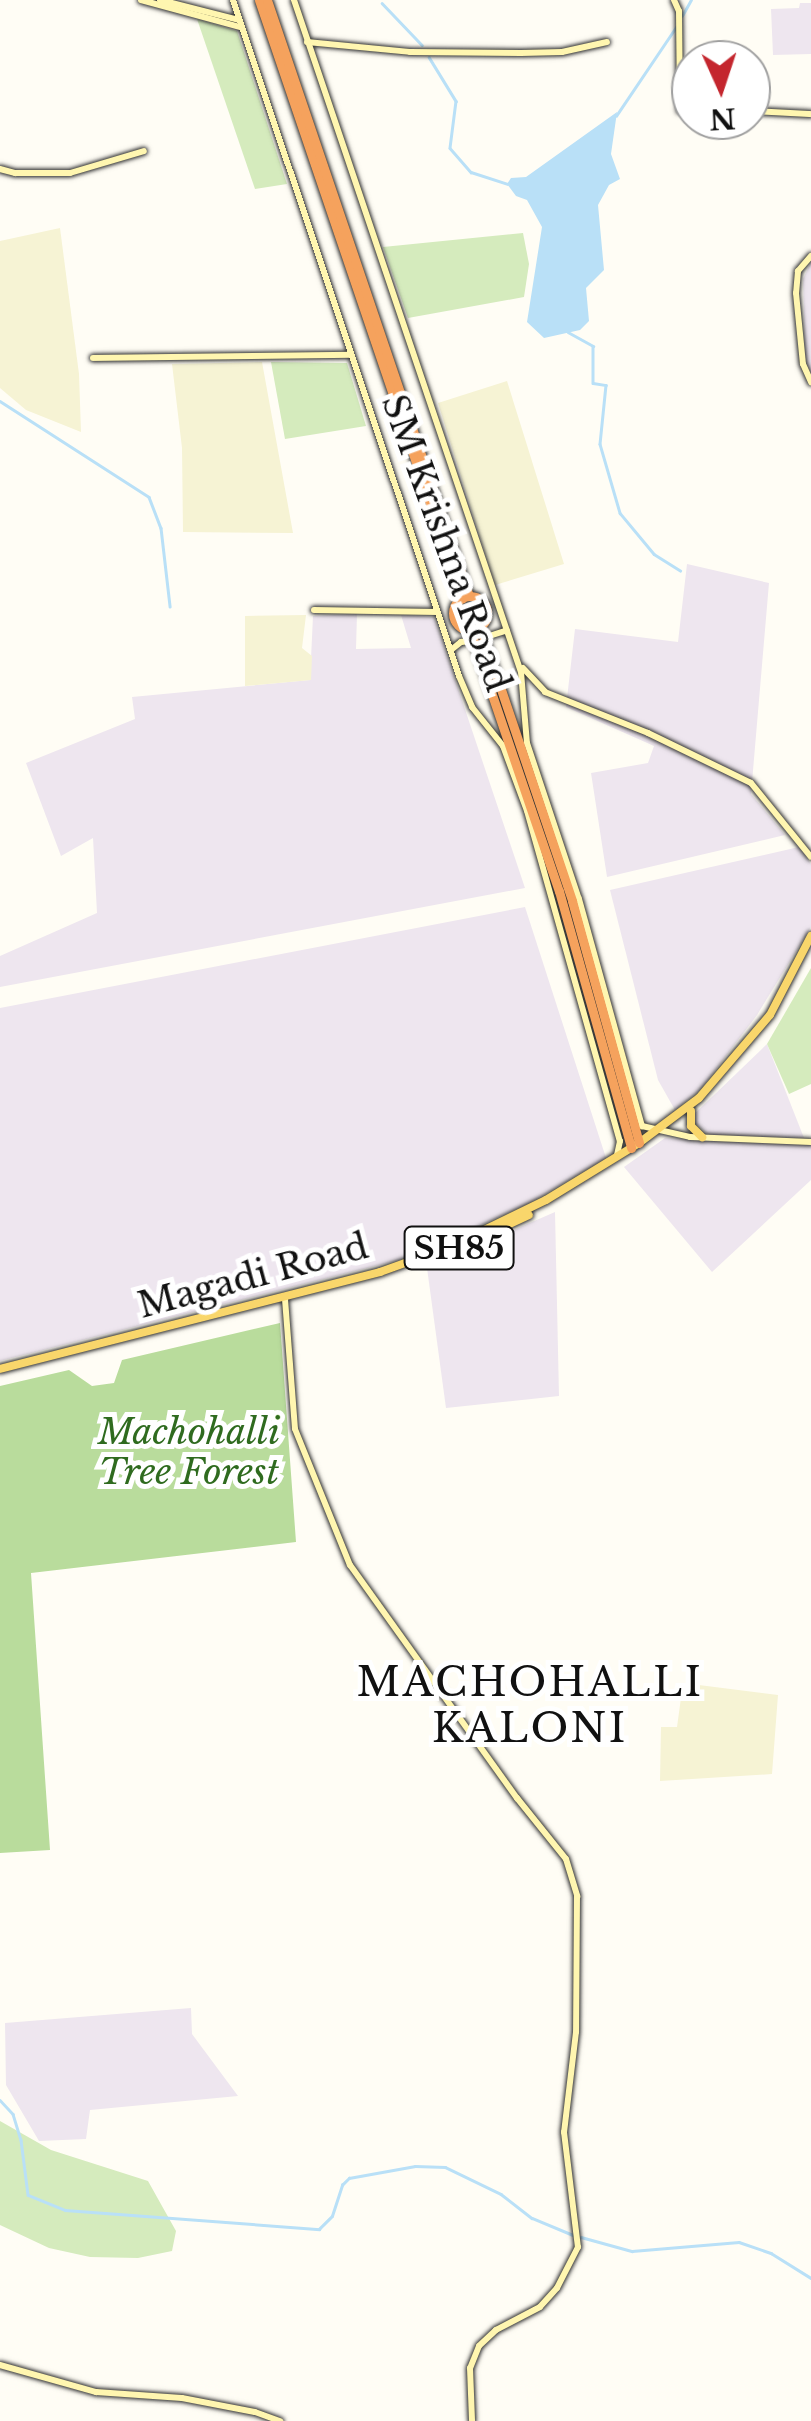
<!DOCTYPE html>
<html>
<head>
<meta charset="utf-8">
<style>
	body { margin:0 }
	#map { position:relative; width:811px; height:2421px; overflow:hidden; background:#fffdf5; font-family:"Libre Baskerville",serif }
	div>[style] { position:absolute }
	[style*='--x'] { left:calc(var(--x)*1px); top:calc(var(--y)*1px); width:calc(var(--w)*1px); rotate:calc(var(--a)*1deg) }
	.industrial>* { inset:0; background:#eee6ef }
	.farmland>* { inset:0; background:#f6f3d4 }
	.green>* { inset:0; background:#d5ebbd }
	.forest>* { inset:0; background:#b9dc9c }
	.water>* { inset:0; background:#b9e0f7 }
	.stream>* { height:2.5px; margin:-1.25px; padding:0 1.25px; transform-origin:1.25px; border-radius:1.25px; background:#b9e0f7 }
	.roads { filter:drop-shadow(0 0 2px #333) drop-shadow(0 0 2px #333) }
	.secondary>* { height:6px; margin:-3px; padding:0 3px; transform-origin:3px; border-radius:3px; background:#fff6b0 }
	.primary>* { height:8px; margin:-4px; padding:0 4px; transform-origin:4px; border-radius:4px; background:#f9d66b }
	.highway>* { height:9px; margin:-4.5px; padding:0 4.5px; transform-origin:4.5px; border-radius:4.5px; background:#f5a25d }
	.highway>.ring { margin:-4.5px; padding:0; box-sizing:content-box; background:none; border:9px solid #f5a25d; border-radius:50% }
	span { translate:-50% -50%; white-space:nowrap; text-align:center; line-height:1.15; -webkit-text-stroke:10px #fff; paint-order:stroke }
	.shield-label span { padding:2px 8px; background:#fff; border:2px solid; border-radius:8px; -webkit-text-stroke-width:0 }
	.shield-label { font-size:32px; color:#111; font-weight:700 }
	.street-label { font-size:35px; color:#111 }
	.park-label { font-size:35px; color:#2f6b1f; font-style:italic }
	.quarter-label { font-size:40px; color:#111; letter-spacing:2.5px }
	.north { position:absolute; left:671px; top:40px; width:100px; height:100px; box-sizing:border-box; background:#fff; border:2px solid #a0a0a0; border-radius:50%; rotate:177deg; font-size:28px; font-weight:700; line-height:40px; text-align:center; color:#111 }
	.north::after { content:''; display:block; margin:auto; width:35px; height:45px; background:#c4262e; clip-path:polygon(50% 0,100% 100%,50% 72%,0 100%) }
</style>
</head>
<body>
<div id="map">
	<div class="industrial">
		<i style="clip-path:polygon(800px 3px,811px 3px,811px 54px,773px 55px,771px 9px,799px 8px)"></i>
		<i style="clip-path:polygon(811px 262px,811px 373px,805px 357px,803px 279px)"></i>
		<i style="clip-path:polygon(687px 564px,769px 583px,751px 794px,785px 835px,607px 877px,591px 773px,648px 763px,654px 746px,566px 707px,575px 629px,678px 642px)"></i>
		<i style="clip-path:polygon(357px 614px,356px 649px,411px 648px,401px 615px,434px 617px,525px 888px,0 987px,0 956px,97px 913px,93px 838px,61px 856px,26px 763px,135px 719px,132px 697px,310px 680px,313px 616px)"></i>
		<i style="clip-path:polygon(799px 847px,811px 864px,811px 927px,757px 1015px,701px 1089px,675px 1110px,658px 1080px,610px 890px)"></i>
		<i style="clip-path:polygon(525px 907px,606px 1158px,530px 1203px,407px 1258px,0 1361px,0 1008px)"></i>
		<i style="clip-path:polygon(767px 1044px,804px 1138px,709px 1135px,690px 1118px)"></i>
		<i style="clip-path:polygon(665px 1138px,811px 1145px,811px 1180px,712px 1272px,624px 1167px)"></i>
		<i style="clip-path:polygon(555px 1212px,559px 1396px,446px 1408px,427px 1268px)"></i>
		<i style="clip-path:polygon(191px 2008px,192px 2034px,238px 2096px,90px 2110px,86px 2139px,39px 2141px,6px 2085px,5px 2023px)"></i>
	</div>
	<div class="farmland">
		<i style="clip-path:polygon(60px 228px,79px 374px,81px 432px,26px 410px,0 388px,0 241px)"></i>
		<i style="clip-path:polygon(262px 362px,293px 533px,183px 532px,182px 448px,172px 364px)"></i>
		<i style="clip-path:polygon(507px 381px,564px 564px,495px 585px,438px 403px)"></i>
		<i style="clip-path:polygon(306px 615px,302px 648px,312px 656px,311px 680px,245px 686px,245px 616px)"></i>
		<i style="clip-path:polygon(683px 1683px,778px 1695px,772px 1774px,660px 1781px,661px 1727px,677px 1727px)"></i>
	</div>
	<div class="green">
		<i style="clip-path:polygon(197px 19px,237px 31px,287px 184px,255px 189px)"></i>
		<i style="clip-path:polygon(523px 233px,529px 264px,524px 297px,408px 318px,383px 247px)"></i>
		<i style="clip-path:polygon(271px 362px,347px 363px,366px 426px,285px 439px)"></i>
		<i style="clip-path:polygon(811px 968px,811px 1084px,789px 1094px,767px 1044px)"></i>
		<i style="clip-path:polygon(0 2121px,51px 2150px,148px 2181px,176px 2231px,172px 2251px,138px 2258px,90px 2257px,49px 2248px,0 2225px)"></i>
	</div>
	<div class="forest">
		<i style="clip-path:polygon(280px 1323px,296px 1542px,31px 1573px,50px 1850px,0 1853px,0 1386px,69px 1370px,92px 1386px,114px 1383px,122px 1360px)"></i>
	</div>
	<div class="water">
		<i style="clip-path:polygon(617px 112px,611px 154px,620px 179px,609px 185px,598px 205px,604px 270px,586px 288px,589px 321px,580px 330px,544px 338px,527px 322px,542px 227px,527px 200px,516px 196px,507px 184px,511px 178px,526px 177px)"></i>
	</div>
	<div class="stream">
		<i style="--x:382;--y:3;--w:58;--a:46.4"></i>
		<i style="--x:682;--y:16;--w:18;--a:-61"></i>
		<i style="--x:429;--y:57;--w:52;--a:58.5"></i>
		<i style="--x:456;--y:101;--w:47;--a:97.3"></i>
		<i style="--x:450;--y:148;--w:32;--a:49"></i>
		<i style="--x:471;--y:172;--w:38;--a:18"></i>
		<i style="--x:616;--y:116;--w:107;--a:-56"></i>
		<i style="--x:568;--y:332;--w:29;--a:29"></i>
		<i style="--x:593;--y:346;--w:37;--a:90"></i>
		<i style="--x:593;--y:383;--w:13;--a:9"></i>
		<i style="--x:606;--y:385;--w:59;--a:95.8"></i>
		<i style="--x:600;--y:444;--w:72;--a:73.8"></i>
		<i style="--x:620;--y:513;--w:53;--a:50.3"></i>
		<i style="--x:654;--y:554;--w:31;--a:32"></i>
		<i style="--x:0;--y:401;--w:177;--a:32.8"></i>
		<i style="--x:149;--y:497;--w:33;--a:69"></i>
		<i style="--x:161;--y:528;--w:79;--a:83.4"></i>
		<i style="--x:0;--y:2100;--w:19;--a:47"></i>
		<i style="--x:13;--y:2114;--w:27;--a:73"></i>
		<i style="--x:21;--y:2140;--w:55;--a:82.7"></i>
		<i style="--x:28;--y:2195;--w:40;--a:22"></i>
		<i style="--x:65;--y:2210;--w:255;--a:4.3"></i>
		<i style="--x:319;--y:2229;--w:18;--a:-45"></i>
		<i style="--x:332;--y:2216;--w:33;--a:-72"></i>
		<i style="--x:342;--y:2185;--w:10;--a:-45"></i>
		<i style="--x:349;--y:2178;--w:67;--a:-10.3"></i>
		<i style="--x:415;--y:2166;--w:30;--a:2"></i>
		<i style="--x:445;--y:2167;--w:62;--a:25.7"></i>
		<i style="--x:501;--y:2194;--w:39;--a:38"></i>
		<i style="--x:532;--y:2218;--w:44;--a:22.5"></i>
		<i style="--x:581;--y:2237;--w:53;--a:15.4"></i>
		<i style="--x:632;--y:2251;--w:107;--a:-4.8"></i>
		<i style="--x:739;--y:2242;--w:34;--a:19"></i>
		<i style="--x:771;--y:2253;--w:47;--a:32"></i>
	</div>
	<div class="roads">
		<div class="secondary">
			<i style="--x:141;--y:0;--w:103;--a:15.3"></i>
			<i style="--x:160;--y:0;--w:81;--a:14.2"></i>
			<i style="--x:233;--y:0;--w:713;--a:71.51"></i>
			<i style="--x:459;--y:676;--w:34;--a:67"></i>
			<i style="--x:472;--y:707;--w:50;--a:51.5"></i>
			<i style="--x:503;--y:746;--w:69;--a:69.7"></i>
			<i style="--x:527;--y:811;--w:343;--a:74.3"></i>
			<i style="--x:620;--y:1141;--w:14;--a:102"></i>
			<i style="--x:294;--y:0;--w:709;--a:71.34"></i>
			<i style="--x:521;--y:672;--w:71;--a:85.2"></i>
			<i style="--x:527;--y:743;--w:164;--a:71.6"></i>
			<i style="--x:579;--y:899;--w:236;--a:74.5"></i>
			<i style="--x:642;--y:1126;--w:49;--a:12.9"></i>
			<i style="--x:690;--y:1137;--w:121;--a:2.4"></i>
			<i style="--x:674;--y:0;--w:12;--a:66"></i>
			<i style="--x:679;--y:11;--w:99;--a:89.4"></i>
			<i style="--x:680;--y:110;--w:11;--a:5"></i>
			<i style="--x:307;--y:42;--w:103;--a:5.5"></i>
			<i style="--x:410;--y:52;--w:111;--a:0.5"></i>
			<i style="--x:521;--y:53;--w:41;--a:-1.4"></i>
			<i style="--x:562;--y:52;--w:46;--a:-12.5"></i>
			<i style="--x:751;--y:111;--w:60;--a:2.9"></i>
			<i style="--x:0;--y:169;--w:16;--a:15"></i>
			<i style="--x:15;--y:173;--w:55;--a:0"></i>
			<i style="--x:70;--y:173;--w:77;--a:-16.6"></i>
			<i style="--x:811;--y:256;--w:20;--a:131"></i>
			<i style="--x:798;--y:271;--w:22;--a:95"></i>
			<i style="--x:796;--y:293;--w:71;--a:84.4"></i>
			<i style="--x:803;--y:364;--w:20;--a:66"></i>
			<i style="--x:93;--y:358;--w:257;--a:-0.7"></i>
			<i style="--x:314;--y:610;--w:123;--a:0.9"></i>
			<i style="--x:483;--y:638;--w:25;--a:-18"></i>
			<i style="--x:451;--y:650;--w:13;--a:-39"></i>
			<i style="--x:461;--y:642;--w:12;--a:-5"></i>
			<i style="--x:523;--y:668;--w:33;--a:47"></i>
			<i style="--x:545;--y:692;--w:111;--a:21.7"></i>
			<i style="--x:648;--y:733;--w:114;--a:25.9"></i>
			<i style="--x:751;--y:783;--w:95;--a:51"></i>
			<i style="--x:285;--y:1299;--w:130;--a:85.6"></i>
			<i style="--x:295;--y:1429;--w:147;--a:68"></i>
			<i style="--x:350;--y:1565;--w:287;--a:54.4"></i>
			<i style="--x:517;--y:1798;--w:78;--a:51.2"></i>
			<i style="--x:566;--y:1859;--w:39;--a:73"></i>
			<i style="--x:577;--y:1896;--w:136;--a:90.4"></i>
			<i style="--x:576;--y:2032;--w:101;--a:96.8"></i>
			<i style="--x:564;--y:2132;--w:116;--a:83.1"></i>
			<i style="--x:578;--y:2247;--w:46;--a:117.1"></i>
			<i style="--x:557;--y:2288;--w:25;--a:132"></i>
			<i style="--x:540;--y:2307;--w:50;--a:152.4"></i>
			<i style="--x:496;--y:2330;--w:23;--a:137"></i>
			<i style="--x:479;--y:2346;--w:24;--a:112"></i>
			<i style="--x:470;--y:2368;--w:53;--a:87.8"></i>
			<i style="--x:0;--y:2365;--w:100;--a:15.7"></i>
			<i style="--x:96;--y:2392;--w:86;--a:4"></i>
			<i style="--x:182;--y:2398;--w:74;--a:10.9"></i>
			<i style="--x:255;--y:2412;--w:27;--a:20"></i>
		</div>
		<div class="primary">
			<i style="--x:691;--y:1111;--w:15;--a:90"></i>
			<i style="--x:691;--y:1126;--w:16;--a:45"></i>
			<i style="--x:469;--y:1243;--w:66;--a:-25"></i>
			<i style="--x:0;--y:1369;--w:392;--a:-14.3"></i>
			<i style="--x:380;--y:1272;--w:73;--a:-19.9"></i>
			<i style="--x:449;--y:1247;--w:108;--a:-25.9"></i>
			<i style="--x:546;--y:1200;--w:109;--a:-31.5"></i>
			<i style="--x:639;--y:1143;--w:75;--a:-36.9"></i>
			<i style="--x:699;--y:1098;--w:109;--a:-49.5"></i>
			<i style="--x:770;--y:1015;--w:89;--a:-62.6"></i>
		</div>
		<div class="highway">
			<i style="--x:259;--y:0;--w:632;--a:71.25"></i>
			<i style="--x:267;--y:0;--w:629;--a:71.28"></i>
			<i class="ring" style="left:453px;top:596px;width:25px;height:25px"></i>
			<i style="--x:480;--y:627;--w:289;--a:71.4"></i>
			<i style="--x:572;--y:901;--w:251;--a:74.5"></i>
			<i style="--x:470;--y:630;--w:276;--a:71.2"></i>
			<i style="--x:559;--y:891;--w:267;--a:74.3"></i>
		</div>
	</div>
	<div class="shield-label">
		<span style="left:459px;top:1248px">SH85</span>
	</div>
	<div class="street-label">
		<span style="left:446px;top:543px;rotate:70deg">SM Krishna Road</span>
		<span style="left:253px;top:1276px;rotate:-15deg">Magadi Road</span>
	</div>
	<div class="park-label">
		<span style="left:189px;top:1452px">Machohalli<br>Tree Forest</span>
	</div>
	<div class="quarter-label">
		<span style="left:530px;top:1705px">MACHOHALLI<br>KALONI</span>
	</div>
	<div class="north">N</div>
</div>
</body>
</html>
